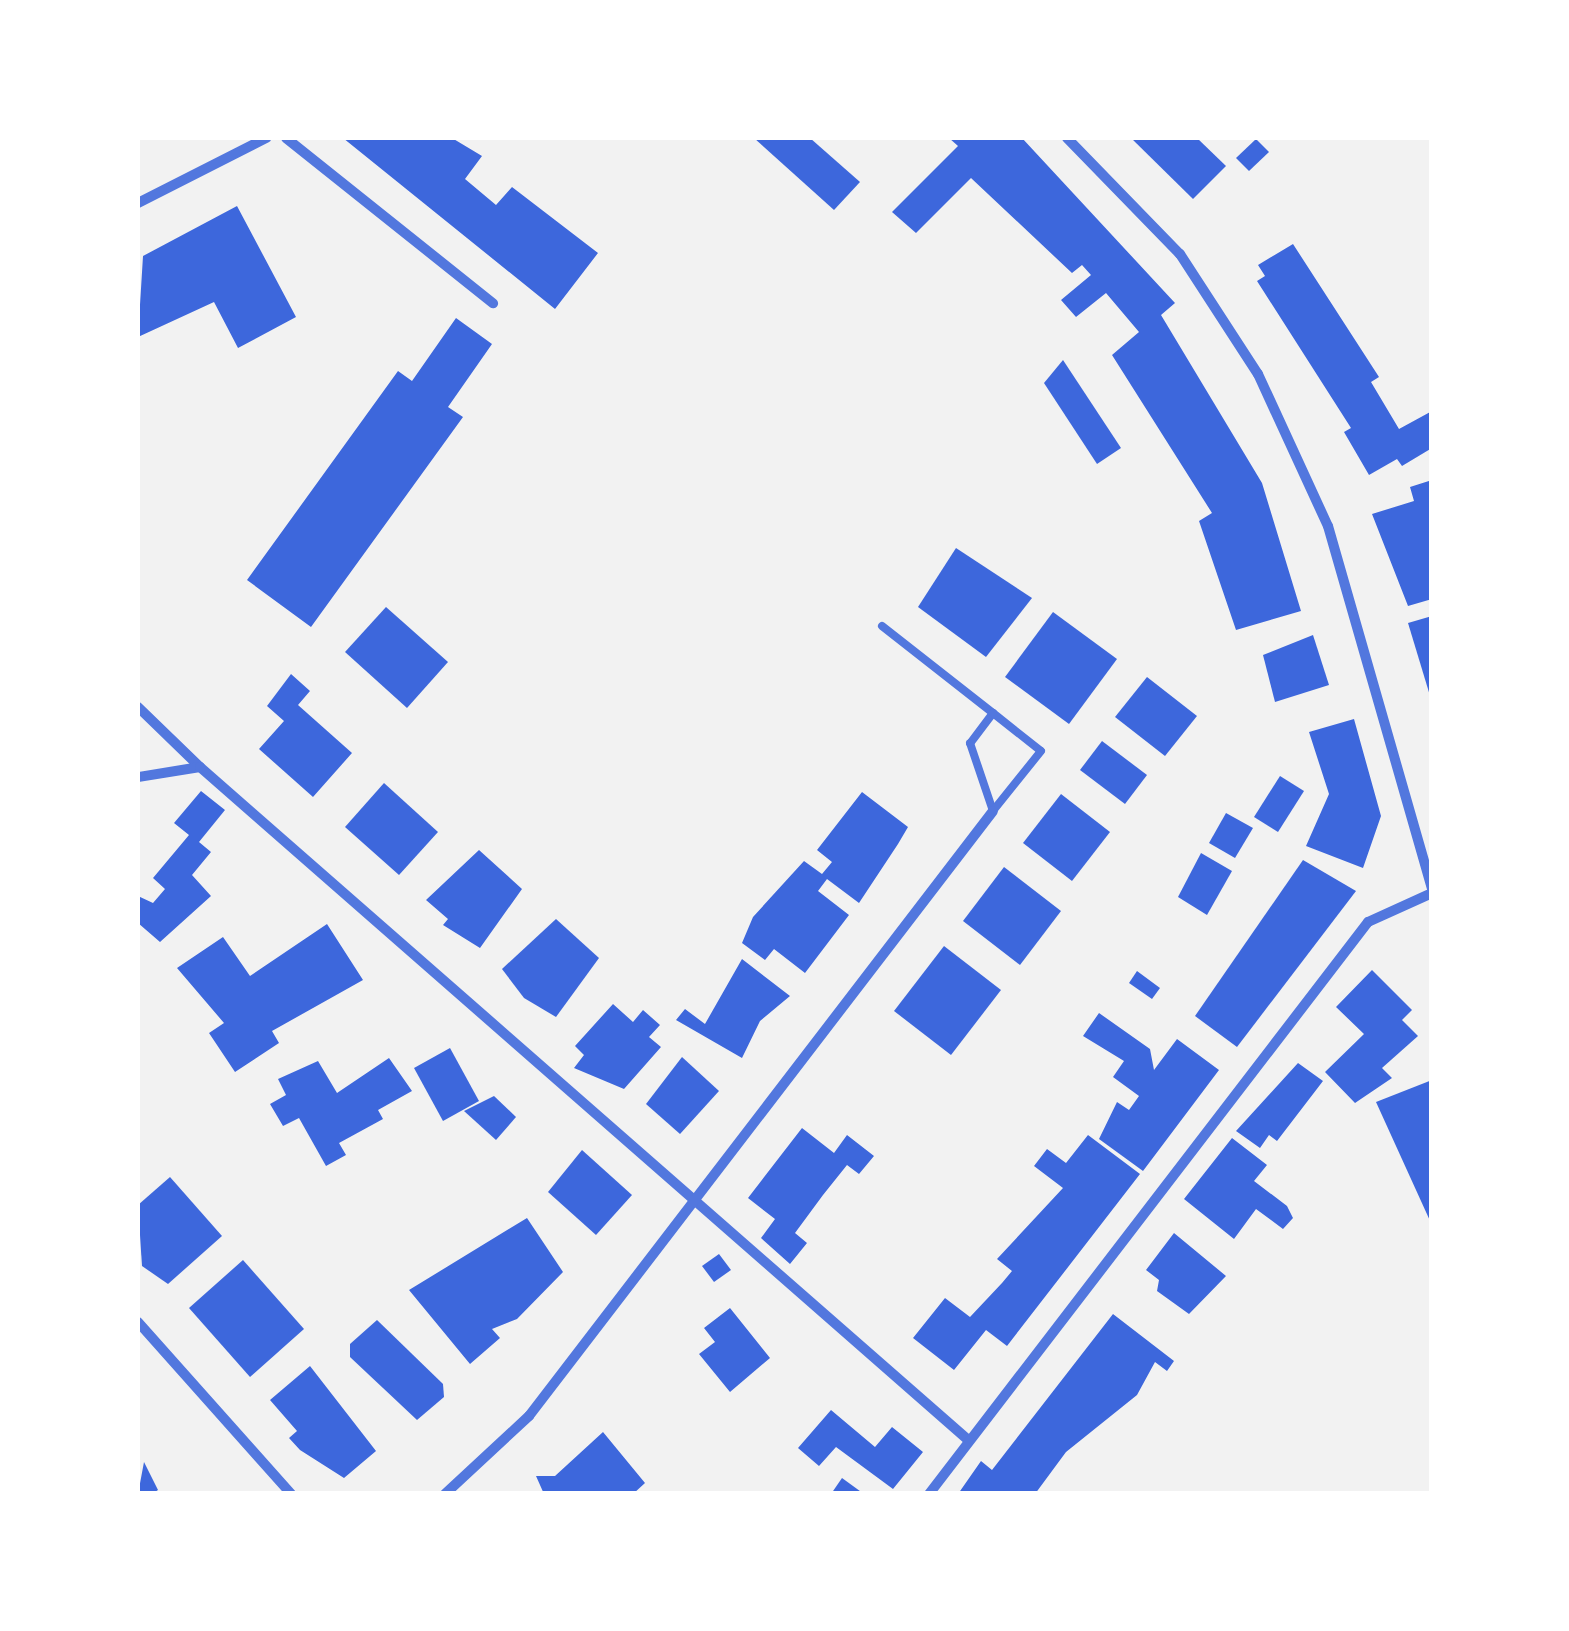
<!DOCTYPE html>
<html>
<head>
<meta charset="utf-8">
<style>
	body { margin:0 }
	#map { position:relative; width:1569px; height:1631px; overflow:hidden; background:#f2f2f2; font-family:"Alegreya Sans",sans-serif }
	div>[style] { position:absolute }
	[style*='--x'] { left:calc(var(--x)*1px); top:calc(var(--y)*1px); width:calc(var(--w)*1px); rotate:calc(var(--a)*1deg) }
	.building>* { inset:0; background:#3d67dc }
	.service>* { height:8px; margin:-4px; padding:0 4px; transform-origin:4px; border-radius:4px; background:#5277de }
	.minor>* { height:10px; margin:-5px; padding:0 5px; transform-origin:5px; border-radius:5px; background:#5277de }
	span { translate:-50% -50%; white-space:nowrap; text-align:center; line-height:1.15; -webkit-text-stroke:8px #fff; paint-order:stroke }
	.frame { position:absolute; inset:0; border:140px solid #fff; pointer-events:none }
</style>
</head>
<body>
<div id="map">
	<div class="building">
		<i style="clip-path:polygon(343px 138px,452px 138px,482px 156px,465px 179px,496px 205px,512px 187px,598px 253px,555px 309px)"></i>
		<i style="clip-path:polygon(754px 138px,810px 138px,860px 182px,834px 210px)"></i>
		<i style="clip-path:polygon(949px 138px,1022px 138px,1175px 303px,1161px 315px,1262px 483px,1301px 611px,1236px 630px,1199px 521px,1212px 513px,1112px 355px,1139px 332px,1106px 293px,1076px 317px,1061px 300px,1091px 275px,1082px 265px,1072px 273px,971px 178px,916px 233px,892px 212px,958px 146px)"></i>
		<i style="clip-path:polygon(1131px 138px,1197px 138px,1226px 166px,1193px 199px)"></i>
		<i style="clip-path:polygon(1256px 139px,1269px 152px,1249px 171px,1236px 158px)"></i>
		<i style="clip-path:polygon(237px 206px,296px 317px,238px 348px,214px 302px,138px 337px,143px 256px)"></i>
		<i style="clip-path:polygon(1293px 244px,1379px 377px,1371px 382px,1399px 429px,1432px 411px,1432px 448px,1402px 466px,1397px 459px,1369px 475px,1344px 432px,1351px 428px,1257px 281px,1265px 276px,1258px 265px)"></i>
		<i style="clip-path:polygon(456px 318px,492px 344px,448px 407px,463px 417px,311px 627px,247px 580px,398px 371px,412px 381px)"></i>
		<i style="clip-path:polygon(1063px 360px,1121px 448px,1097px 464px,1044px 383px)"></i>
		<i style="clip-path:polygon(1432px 480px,1432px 599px,1408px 606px,1372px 514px,1414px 501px,1410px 487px)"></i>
		<i style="clip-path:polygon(956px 548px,1032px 598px,986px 657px,918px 607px)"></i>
		<i style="clip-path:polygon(386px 607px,448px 662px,407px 708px,345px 652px)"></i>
		<i style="clip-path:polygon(1053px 612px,1117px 659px,1069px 724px,1005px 677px)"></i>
		<i style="clip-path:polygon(1432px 616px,1432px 699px,1431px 699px,1408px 623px)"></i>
		<i style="clip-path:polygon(1313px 635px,1329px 685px,1275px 702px,1263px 655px)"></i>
		<i style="clip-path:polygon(291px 674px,310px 691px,298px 705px,352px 753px,313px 797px,259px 749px,284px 721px,267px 706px)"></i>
		<i style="clip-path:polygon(1147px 677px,1197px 716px,1165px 756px,1115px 717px)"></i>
		<i style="clip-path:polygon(1354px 719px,1381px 816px,1363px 868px,1306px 846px,1329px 794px,1309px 732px)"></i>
		<i style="clip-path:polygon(1102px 741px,1147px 775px,1125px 804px,1080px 770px)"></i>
		<i style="clip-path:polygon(1280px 776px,1304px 791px,1278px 832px,1254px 817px)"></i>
		<i style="clip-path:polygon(384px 783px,438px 832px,399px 875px,345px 827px)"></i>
		<i style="clip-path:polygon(201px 791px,225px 810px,199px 842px,211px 852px,192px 875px,211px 896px,160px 942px,138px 923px,138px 896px,153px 903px,165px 889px,153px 878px,189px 835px,174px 823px)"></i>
		<i style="clip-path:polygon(862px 792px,908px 827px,898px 844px,859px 903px,827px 879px,818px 891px,849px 915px,805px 973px,774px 949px,765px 960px,742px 943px,753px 917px,804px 861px,822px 874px,832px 862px,817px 850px)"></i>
		<i style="clip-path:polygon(1061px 794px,1110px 832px,1072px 881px,1023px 843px)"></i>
		<i style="clip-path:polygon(1226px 813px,1253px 828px,1235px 858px,1209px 843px)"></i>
		<i style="clip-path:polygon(479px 850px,522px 889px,480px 948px,443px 925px,448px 919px,426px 900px)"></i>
		<i style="clip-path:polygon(1201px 853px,1232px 871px,1207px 915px,1178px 897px)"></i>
		<i style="clip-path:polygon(1303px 860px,1356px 891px,1237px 1047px,1195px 1016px)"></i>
		<i style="clip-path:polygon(1004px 867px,1061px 911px,1020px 965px,963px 921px)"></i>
		<i style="clip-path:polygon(556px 919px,599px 958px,556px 1017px,524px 998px,502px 969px)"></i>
		<i style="clip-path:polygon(327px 924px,363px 980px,272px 1031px,279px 1043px,235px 1072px,209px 1033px,224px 1023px,177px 968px,223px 937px,250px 976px)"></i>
		<i style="clip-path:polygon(944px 946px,1001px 990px,951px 1055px,894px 1011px)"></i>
		<i style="clip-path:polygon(742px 959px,790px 996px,760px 1021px,742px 1058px,676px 1020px,685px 1009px,705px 1024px)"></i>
		<i style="clip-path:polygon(1372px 970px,1412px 1010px,1402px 1020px,1418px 1036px,1382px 1068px,1392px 1078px,1355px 1103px,1325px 1072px,1364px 1034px,1336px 1007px)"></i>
		<i style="clip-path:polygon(1137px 971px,1160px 988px,1152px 999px,1129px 983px)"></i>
		<i style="clip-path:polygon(613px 1004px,633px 1022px,643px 1010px,660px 1025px,649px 1037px,661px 1047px,624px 1089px,574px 1068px,584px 1055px,575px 1046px)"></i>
		<i style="clip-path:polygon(1099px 1013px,1150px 1049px,1154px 1070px,1177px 1039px,1219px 1070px,1143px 1171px,1099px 1139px,1117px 1102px,1129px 1110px,1139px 1096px,1113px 1077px,1124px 1061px,1083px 1036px)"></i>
		<i style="clip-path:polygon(450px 1048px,479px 1101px,443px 1121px,414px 1068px)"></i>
		<i style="clip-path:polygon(682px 1057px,719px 1091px,680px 1134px,646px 1104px)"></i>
		<i style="clip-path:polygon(389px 1058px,412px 1091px,378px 1110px,383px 1119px,339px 1143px,346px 1155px,326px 1166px,299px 1118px,283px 1126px,270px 1104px,286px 1095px,278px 1079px,318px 1061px,337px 1093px)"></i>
		<i style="clip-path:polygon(1298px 1063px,1323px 1081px,1277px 1141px,1269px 1135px,1260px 1148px,1236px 1131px)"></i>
		<i style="clip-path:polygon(1432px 1080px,1432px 1223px,1431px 1223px,1376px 1102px)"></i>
		<i style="clip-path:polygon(494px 1096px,516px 1117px,496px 1140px,464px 1111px)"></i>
		<i style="clip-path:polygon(802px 1128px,834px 1153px,847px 1135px,874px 1156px,859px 1174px,847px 1165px,823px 1195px,795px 1233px,807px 1243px,790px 1264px,761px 1238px,775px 1219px,748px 1198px)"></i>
		<i style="clip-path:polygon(1088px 1135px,1140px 1174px,1007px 1346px,986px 1330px,954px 1370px,913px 1338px,945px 1298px,970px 1317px,1002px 1283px,1012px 1271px,997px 1259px,1063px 1188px,1034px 1166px,1047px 1149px,1066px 1163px)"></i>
		<i style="clip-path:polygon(1232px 1138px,1267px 1165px,1254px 1181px,1287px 1206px,1293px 1218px,1283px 1229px,1256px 1209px,1234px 1239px,1184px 1199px)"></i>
		<i style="clip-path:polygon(582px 1150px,632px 1195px,596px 1235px,548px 1192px)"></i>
		<i style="clip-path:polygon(170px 1177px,222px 1236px,168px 1284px,142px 1266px,138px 1205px)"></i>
		<i style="clip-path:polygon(527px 1218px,563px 1272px,517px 1319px,492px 1329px,500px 1338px,470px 1364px,409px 1290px)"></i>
		<i style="clip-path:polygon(1174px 1233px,1226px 1276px,1189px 1314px,1157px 1291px,1159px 1280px,1146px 1270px)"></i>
		<i style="clip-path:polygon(719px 1254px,731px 1270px,714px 1282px,702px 1266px)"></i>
		<i style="clip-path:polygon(243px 1260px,304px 1329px,250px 1377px,189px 1308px)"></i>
		<i style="clip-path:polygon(730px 1308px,770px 1358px,730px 1392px,699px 1354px,715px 1342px,704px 1328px)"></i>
		<i style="clip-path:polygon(1113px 1314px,1174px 1361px,1167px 1371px,1155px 1362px,1137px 1395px,1066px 1452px,1035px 1494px,958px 1494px,981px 1461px,992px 1470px)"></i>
		<i style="clip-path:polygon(377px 1320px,443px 1384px,444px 1397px,417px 1420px,350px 1357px,350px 1344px)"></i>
		<i style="clip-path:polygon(310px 1366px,376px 1451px,344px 1478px,300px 1450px,289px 1438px,297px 1431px,270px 1400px)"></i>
		<i style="clip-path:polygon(831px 1410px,875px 1447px,892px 1427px,923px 1452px,893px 1489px,836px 1447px,819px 1466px,798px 1448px)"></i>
		<i style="clip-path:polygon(603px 1432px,645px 1483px,633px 1494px,544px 1494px,536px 1476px,555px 1476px)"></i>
		<i style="clip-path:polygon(144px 1462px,158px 1490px,152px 1494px,138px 1494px)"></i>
		<i style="clip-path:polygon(842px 1478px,864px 1494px,831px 1494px)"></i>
	</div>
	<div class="service">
		<i style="--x:882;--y:626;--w:141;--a:38.1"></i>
		<i style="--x:993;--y:713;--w:38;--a:127"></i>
		<i style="--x:970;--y:743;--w:72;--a:71.3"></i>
		<i style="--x:993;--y:713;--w:61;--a:38.4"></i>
		<i style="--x:1041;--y:751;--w:77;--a:128.7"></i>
	</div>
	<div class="minor">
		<i style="--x:286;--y:138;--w:265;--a:38.6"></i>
		<i style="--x:1067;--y:138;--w:162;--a:45.8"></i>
		<i style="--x:1180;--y:254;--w:143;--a:57"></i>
		<i style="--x:1258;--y:374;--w:167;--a:65.3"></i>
		<i style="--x:1328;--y:526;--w:378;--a:74"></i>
		<i style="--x:138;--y:203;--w:144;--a:-26.9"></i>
		<i style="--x:138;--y:707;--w:86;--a:44.1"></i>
		<i style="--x:200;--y:767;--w:63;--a:170.8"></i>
		<i style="--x:200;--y:767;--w:1020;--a:41.22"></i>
		<i style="--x:138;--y:1322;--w:230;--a:48.3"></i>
		<i style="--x:445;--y:1494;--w:115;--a:-42.9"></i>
		<i style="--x:529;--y:1416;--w:762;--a:-52.51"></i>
		<i style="--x:929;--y:1494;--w:721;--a:-52.49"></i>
		<i style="--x:1368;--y:922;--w:70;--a:-24.4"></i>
	</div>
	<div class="frame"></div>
</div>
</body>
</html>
